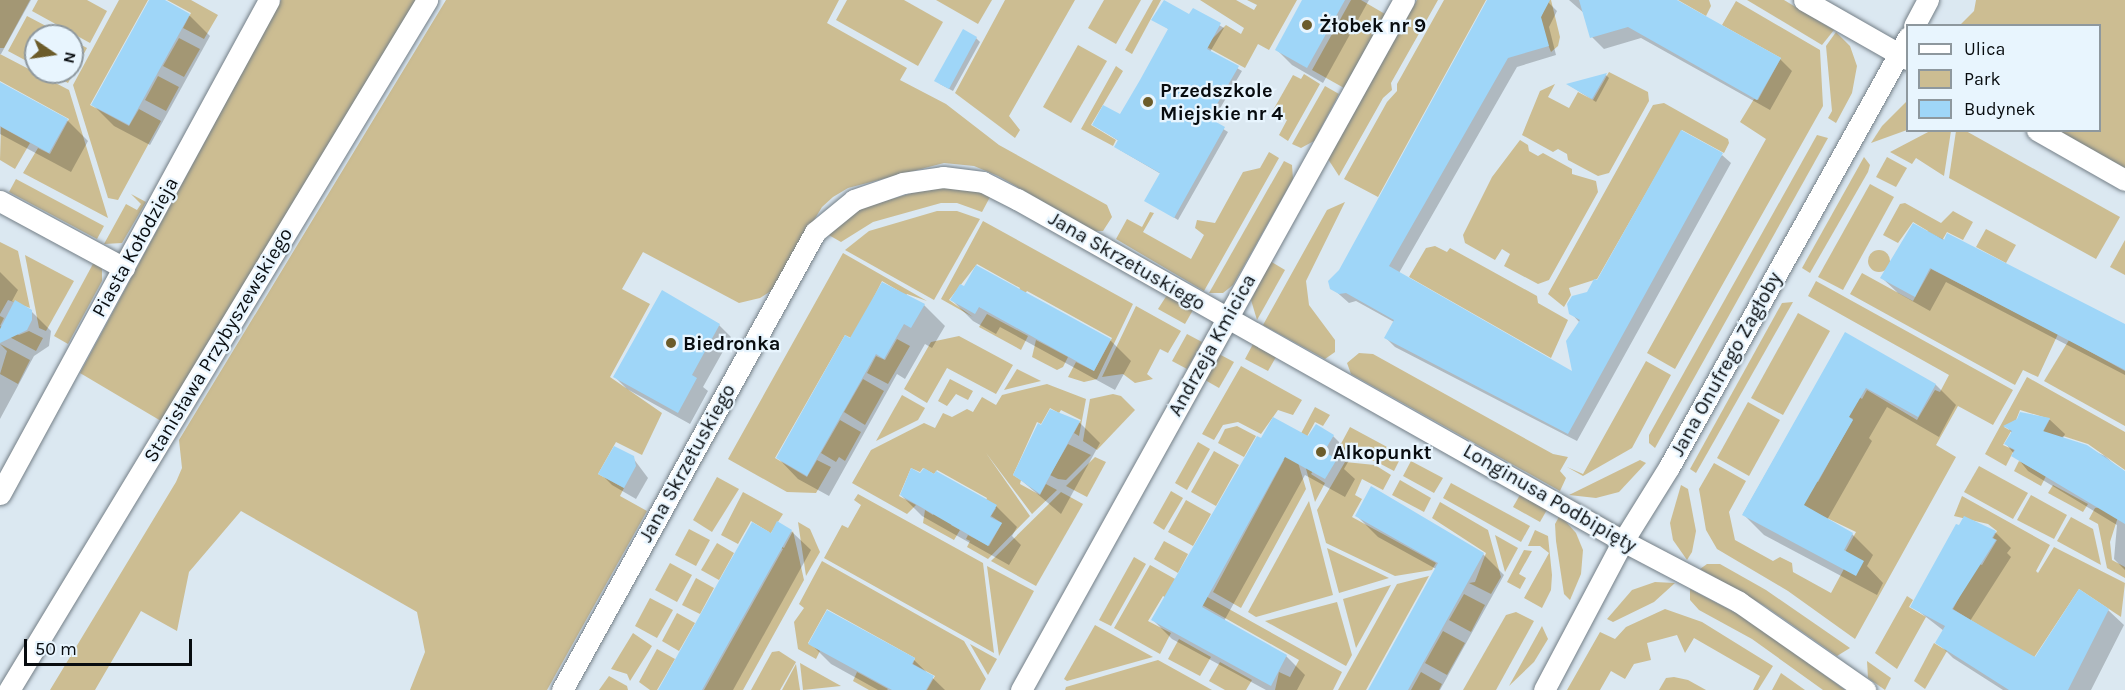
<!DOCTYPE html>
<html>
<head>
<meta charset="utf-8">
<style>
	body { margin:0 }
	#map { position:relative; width:2125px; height:690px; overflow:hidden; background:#dbe8f1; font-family:Karla,sans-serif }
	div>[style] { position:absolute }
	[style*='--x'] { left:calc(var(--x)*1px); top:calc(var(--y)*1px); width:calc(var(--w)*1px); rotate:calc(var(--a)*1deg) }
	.green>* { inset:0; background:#ccbd92 }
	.round { border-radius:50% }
	.shadow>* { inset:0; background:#0003 }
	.building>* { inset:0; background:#9fd6f8 }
	.roads { filter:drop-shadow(0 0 2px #747f87) drop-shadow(0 0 2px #747f87) }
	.street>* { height:21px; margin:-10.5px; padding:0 10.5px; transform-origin:10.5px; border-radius:10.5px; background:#fff }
	.dots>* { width:16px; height:16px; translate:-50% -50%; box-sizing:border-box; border:3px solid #e8f5fe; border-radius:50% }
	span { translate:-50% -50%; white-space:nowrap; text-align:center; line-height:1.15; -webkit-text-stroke:4.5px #e8f5fe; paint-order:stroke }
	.poi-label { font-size:20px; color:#080c0f; font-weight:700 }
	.left { translate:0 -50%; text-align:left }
	.street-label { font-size:20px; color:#080c0f }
	.legend { position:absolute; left:1906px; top:24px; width:195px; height:108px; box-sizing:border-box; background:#e8f5fe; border:2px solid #8e989e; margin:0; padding:8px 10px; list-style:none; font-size:18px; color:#080c0f }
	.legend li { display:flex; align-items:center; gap:12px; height:30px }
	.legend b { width:30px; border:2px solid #8e989e }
	.north { position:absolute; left:24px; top:24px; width:60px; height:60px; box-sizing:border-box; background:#e8f5fe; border:2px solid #8e989e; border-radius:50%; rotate:103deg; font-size:16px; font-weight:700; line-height:24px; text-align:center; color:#080c0f }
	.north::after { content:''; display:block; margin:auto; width:21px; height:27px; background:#6c5c2a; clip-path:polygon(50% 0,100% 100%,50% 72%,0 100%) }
	.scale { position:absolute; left:24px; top:639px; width:168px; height:27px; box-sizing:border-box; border:3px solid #080c0f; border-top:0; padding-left:8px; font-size:18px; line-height:21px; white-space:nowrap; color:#080c0f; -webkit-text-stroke:4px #e8f5fe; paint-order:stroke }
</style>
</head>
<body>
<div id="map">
	<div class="green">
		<i style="clip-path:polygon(0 0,30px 0,4px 48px,0 48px)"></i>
		<i style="clip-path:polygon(38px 0,87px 0,107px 11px,90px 43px,32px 11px)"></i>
		<i style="clip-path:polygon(119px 0,148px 0,90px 105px,129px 126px,139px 109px,161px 121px,118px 200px,108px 198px,73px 85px)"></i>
		<i style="clip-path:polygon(167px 0,191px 0,218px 15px,204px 39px,183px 28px,191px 13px)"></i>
		<i style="clip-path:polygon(281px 0,417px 0,161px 421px,80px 373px)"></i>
		<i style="clip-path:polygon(446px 0,839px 0,827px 23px,907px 68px,900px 80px,946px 104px,999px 145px,1107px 205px,1112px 217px,1103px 231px,1095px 231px,998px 176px,974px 166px,944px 163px,848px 188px,833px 197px,822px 207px,771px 291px,760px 298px,739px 303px,643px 252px,622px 289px,650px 304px,610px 377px,662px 413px,642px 455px,616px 442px,598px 474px,624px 488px,620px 496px,647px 511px,547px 690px,410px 690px,425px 652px,417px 612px,241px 511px,189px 572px,177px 631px,141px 611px,95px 690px,50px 690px,176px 482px,182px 468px,179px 440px)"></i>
		<i style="clip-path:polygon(847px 0,904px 0,943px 22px,918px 66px,836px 20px)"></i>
		<i style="clip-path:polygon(936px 0,992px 0,978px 24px)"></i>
		<i style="clip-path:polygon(1005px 0,1075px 0,1009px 116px,1020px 130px,1015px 138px,955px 93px)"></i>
		<i style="clip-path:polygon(1104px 0,1141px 0,1116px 44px,1088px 28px)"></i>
		<i style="clip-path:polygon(1153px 0,1161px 0,1132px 54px,1125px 50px)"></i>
		<i style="clip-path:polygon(1200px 0,1236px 0,1254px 10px,1257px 5px,1247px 0,1297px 0,1269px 50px,1258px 44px,1245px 68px,1205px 46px,1226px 25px,1241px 34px,1244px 28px)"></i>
		<i style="clip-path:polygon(1351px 0,1361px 0,1385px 14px,1344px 88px,1312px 70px)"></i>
		<i style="clip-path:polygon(1417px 0,1438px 0,1391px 83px,1392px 90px,1383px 98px,1339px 176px,1328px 159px)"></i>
		<i style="clip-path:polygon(1444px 0,1486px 0,1378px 197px,1344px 179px,1387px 102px,1397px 91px,1397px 84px)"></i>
		<i style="clip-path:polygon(1548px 0,1551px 0,1560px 37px,1558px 46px,1551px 52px,1539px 22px)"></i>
		<i style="clip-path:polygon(1678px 0,1709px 0,1711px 6px,1706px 16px)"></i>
		<i style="clip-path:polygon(1747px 0,1784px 0,1834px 30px,1822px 45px)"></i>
		<i style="clip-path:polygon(1976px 0,2125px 0,2125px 168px,2058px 131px,2100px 130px,2100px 26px,1959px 26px,1974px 11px)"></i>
		<i style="clip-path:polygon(1736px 1px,1820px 50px,1823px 106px,1675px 369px,1647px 353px,1766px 139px,1740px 122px,1754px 99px,1758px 100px,1781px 58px,1722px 25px)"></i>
		<i style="clip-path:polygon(27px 16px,65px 36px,36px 36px,36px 66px,8px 51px)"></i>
		<i style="clip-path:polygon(1836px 32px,1850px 46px,1857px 66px,1852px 93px,1836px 123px,1828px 118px,1832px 111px,1826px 46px)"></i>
		<i style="clip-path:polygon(179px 38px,200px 49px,184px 77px,163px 66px)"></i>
		<i style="clip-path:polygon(72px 40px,87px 48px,68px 83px,47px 72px,72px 72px)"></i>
		<i style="clip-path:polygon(1078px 45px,1107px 61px,1071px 123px,1043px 107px)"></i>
		<i style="clip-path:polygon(0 54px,69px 90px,108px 218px,23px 173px,38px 148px,50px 154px,69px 119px,0 81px)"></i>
		<i style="clip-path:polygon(1116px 66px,1123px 71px,1091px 125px,1116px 140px,1113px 146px,1081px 129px)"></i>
		<i style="clip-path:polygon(1609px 72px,1648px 92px,1649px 101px,1609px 173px,1598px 176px,1568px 160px,1567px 154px,1558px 149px,1553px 152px,1522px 135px,1540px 91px,1555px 84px,1548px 97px,1569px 108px,1578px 92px,1593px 100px)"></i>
		<i style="clip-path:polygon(1304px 74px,1320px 84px,1288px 141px,1279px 135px,1287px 120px,1272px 112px,1293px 75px,1301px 79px)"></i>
		<i style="clip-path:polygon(158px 76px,179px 87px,166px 111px,145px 100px)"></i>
		<i style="clip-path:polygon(1325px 86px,1339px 94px,1314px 141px,1301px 148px,1292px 144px)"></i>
		<i style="clip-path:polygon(1907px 101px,1907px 130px,1871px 143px,1882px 126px)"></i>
		<i style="clip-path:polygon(1664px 103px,1728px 139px,1729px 143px,1724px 153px,1682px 130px,1597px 279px,1569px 288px,1571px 295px,1564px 307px,1548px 294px,1653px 105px)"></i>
		<i style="clip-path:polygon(1px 127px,30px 143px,15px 169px,0 160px)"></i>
		<i style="clip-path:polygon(1930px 131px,1951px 131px,1944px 176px,1916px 158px,1912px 164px,1890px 152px)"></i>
		<i style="clip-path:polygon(1956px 131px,1966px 131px,2120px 217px,2096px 259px,1949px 178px)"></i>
		<i style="clip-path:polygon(1817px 135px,1828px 138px,1655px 448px,1649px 443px,1649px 435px)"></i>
		<i style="clip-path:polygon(1520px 140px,1528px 145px,1529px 151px,1538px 156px,1543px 153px,1572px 169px,1572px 174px,1596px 181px,1598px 192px,1549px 280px,1538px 284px,1504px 266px,1510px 254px,1502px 249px,1495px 260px,1465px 243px,1463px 235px,1492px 177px)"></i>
		<i style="clip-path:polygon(1269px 152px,1279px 158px,1204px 291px,1116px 239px,1127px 219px,1142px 227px,1150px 212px,1154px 213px,1143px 232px,1191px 259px,1204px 235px,1195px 228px,1197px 220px,1215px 223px,1243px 172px,1260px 168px)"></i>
		<i style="clip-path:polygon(1864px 157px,1870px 165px,1868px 172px,1810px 273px,1802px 268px)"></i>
		<i style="clip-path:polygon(1887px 157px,1907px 168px,1896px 187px,1876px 177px)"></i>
		<i style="clip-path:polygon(1284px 161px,1292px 165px,1293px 179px,1233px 285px,1223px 293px,1209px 293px)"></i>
		<i style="clip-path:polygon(16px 179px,104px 226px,97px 239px,9px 192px)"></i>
		<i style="clip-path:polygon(1870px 184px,1894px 197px,1843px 290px,1818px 277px)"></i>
		<i style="clip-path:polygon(933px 187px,974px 189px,990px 197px,982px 212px,957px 203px,941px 203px,873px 222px,841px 242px,827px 234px,861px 208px)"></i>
		<i style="clip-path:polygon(131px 194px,146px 202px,122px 243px,104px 244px,126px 204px,137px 210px,141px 204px)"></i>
		<i style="clip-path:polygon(1345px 202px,1306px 281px,1309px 305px,1335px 340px,1335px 352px,1325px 359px,1263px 325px,1327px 210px)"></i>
		<i style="clip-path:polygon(1905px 203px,1941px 223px,1953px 211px,1973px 222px,1963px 240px,1947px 232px,1940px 244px,1926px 237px,1928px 231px,1913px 222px,1898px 243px,1883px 235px,1900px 204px)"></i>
		<i style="clip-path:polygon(937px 211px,957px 211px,980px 219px,934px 300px,845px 250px,869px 231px)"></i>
		<i style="clip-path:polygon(983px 221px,1133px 304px,1097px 379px,1084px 382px,1068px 377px,1076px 362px,1094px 371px,1112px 338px,1027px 291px,1024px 295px,1018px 292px,1020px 288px,977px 264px,949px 300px,973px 317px,941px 299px)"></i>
		<i style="clip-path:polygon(1986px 229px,2016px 245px,2006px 263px,1976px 247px)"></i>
		<i style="clip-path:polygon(2125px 240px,2125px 275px,2110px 267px)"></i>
		<i style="clip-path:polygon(0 242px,18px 251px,30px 308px,8px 300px,0 314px)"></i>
		<i style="clip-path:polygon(1435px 246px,1447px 252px,1450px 248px,1537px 296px,1538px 303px,1568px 320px,1551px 358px,1409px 277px,1426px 248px)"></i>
		<i class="round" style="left:1868px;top:250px;width:22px;height:22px"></i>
		<i style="clip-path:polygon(843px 253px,927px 301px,907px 294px,904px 299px,899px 291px,882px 281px,853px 339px,845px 335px,775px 458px,807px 477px,817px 460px,831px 467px,816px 493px,787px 492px,728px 459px)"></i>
		<i style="clip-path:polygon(25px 255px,74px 281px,46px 331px,39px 328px)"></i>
		<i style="clip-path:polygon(1270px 261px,1285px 270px,1257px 320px,1251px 300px)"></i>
		<i style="clip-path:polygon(94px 262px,102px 269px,102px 281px,68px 344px,54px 336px)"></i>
		<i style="clip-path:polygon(1931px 269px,2058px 334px,2038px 377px,2023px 370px,2015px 385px,1850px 294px,1862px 273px,1913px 301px)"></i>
		<i style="clip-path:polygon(1816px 281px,2013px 390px,1993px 425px,1958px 406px,1936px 445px,1956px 457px,1855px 639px,1788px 591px,1717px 549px,1706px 530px,1699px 489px,1714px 463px,1746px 481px,1729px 512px,1735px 540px,1773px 561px,1780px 557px,1792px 563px,1793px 572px,1831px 593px,1845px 567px,1839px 563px,1856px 532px,1798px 504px,1813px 479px,1818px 482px,1853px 419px,1847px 416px,1859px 397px,1862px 399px,1867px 390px,1917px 420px,1935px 390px,1940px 392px,1949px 375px,1808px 296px)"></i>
		<i style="clip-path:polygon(1167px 295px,1193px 310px,1185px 324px,1158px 309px)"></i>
		<i style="clip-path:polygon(1793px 302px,1696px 473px,1690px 469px,1782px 303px)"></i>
		<i style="clip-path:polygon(1136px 306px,1181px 331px,1168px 353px,1160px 349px,1147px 374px,1153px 379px,1135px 383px,1123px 374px,1102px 377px)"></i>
		<i style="clip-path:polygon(1798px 313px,1830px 331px,1783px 415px,1751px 398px)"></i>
		<i style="clip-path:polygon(987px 314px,1028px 336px,1021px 350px,979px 327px)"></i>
		<i style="clip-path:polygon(0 316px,4px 318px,0 326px,19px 335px,29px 331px,43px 338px,36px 351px,0 332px)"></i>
		<i style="clip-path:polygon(1187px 334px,1202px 342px,1187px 369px,1172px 361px)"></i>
		<i style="clip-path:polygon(959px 336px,1013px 365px,996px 394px,947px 368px,927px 403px,904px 389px,931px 342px)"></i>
		<i style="clip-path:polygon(897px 339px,910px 346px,888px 384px,867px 373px,876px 356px,885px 360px)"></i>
		<i style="clip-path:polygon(1036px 340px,1068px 357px,1063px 367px,1057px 370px,1032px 357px)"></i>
		<i style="clip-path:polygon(2069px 340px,2125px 371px,2125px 426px,2044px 381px)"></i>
		<i style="clip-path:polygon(0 344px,30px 360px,18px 384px,0 374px,7px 351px)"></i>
		<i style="clip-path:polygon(1253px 344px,1276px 357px,1268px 371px,1245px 359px)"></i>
		<i style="clip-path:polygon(1359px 353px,1373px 354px,1553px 454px,1568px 457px,1560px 471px,1566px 478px,1560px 491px,1351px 374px,1347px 363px)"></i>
		<i style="clip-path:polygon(1219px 354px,1234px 362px,1219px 388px,1205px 380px)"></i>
		<i style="clip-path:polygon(1646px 361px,1671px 375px,1632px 448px,1583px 476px,1567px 467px,1583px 474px)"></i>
		<i style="clip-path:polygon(1241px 366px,1302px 400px,1293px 415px,1278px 410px,1261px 434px,1238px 422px,1223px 425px,1214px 440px,1202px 434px)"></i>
		<i style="clip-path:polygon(1017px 369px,1041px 381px,1004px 390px)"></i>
		<i style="clip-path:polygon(2027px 377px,2125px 432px,2125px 470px,2088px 444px,2063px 436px,2060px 442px,2043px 432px,2050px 419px,2020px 410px,2016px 420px,2004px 427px,2011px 431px,2003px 445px,2014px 450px,2006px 466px,1985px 454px)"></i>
		<i style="clip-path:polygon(863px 379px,884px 391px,865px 425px,844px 412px)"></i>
		<i style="clip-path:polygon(950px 379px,973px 391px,968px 400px,956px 394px,947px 406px,938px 401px)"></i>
		<i style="clip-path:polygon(1047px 384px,1086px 399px,1079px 436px,1074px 433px,1081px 420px,1061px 410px,1059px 413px,1050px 408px,1041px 424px,1037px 422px,1013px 475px,1021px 480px,1020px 484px,1040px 495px,1046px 484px,1057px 490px,1032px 514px,986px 453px,1030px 516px,988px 559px,967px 547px,970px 541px,966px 539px,968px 535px,989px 546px,1002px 523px,991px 516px,996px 508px,985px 502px,987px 498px,937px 470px,934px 474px,923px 468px,920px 472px,911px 468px,899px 496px,916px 505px,907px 514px,852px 483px,871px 450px,924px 423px,935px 428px,943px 413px,952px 417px,967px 409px,973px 412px,982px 397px,996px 405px,1002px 395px)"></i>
		<i style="clip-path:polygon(1113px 394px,1121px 396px,1135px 410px,1097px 450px,1083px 441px,1090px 399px)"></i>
		<i style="clip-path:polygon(902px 395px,925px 408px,918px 420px,876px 441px)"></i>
		<i style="clip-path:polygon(1748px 402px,1780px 420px,1749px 476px,1717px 458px)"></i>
		<i style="clip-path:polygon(1315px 407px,1330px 415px,1323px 426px,1315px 422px,1303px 444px,1317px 465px,1311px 474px,1325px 483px,1315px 502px,1298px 439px)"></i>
		<i style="clip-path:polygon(840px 420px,861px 432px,845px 461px,839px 457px,836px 462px,821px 453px)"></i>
		<i style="clip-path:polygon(1237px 426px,1256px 436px,1244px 457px,1218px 443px,1225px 429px)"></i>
		<i style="clip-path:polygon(1350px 427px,1402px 455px,1394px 471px,1375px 461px,1345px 458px,1336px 453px)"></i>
		<i style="clip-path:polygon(1198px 442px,1210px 449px,1187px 490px,1175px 483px)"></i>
		<i style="clip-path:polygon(1068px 444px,1091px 455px,1066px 480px,1058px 479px,1050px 475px)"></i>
		<i style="clip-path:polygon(1214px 451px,1239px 465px,1216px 506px,1191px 492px)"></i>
		<i style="clip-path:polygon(1270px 453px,1297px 459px,1306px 489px,1241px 608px,1213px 592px,1284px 460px)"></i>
		<i style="clip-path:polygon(1095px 457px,1106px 462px,1087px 497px,1066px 486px)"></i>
		<i style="clip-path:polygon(1640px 460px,1646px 463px,1619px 492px,1596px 498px,1569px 495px)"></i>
		<i style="clip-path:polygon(1411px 461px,1443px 478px,1434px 493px,1403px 476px)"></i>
		<i style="clip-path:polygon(2019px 461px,2046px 476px,2041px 486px,2014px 471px)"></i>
		<i style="clip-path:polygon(1345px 462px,1375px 465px,1391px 475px,1383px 490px,1362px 479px,1355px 495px,1362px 499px,1352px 517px,1436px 563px,1432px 570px,1395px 576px,1326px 543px,1317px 510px)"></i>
		<i style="clip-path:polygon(1979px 466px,2028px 493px,2013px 519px,1964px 492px)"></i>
		<i style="clip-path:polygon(717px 477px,739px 489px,712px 532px,693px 520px)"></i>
		<i style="clip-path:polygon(1400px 480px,1431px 498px,1424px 512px,1392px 495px)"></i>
		<i style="clip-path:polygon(1451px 483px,1530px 526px,1521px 542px,1443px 498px)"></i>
		<i style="clip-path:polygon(1681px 485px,1688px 489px,1696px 531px,1692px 552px,1687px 560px,1673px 540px,1670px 523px)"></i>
		<i style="clip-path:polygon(2053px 485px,2088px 504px,2083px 512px,2048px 493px)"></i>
		<i style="clip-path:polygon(1171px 491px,1183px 498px,1164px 530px,1153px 523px)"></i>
		<i style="clip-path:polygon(743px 492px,783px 514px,767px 539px,784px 548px,793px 531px,804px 580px,743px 690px,704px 690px,783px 549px,766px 539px,769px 532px,751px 521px,738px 544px,721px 535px)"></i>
		<i style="clip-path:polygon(1061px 492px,1083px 504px,1036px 586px,991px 561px)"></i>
		<i style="clip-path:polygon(1521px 493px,1548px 508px,1540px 522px,1513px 507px)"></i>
		<i style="clip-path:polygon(858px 494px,983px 563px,994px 653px,824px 558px,842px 525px,848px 528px,861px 505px,854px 500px)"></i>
		<i style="clip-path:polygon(2031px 495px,2067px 515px,2054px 539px,2017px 520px)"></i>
		<i style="clip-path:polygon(1962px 496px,2050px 545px,2036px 571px,2038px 573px,2054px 547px,2125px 583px,2121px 617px,2079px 589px,2033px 659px,1953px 609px,1977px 563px,1982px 565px,1997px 540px,1993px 538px,1997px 531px,1988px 524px,1954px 516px)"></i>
		<i style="clip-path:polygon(1186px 500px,1211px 514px,1193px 546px,1168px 532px)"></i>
		<i style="clip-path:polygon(1309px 501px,1333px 595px,1256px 617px,1248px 612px)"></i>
		<i style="clip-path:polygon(1440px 502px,1488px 530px,1501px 577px,1491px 594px,1469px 583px,1475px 582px,1486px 553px,1432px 518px)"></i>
		<i style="clip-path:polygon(2101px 507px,2118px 517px,2110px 542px,2112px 560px,2125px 567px,2125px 578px,2107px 568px,2098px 524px,2089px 519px,2095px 508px)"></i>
		<i style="clip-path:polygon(925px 510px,933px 515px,936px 510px,954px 520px,951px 525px,960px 530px,954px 540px,923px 523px)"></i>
		<i style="clip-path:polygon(1560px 515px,1576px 533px,1583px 550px,1581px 574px,1570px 600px,1564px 594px,1556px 541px,1555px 524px)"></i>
		<i style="clip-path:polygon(2071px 517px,2093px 529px,2101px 565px,2057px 541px)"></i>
		<i style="clip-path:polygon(798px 522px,810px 529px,820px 552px,806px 576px)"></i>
		<i style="clip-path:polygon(689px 529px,710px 540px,696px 566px,675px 555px)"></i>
		<i style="clip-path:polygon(1535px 530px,1548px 536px,1552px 575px,1551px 590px,1542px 608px,1524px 598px,1549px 553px,1540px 546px,1528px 546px)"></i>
		<i style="clip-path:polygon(1495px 535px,1518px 548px,1505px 572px)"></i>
		<i style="clip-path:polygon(1164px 541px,1188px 554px,1178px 573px,1154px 559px)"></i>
		<i style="clip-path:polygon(717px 543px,734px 553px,719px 580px,701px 570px)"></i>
		<i style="clip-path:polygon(1327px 548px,1389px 578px,1339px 593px)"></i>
		<i style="clip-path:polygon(1524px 550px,1532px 551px,1519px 574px,1526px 578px,1520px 589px,1507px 582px)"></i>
		<i style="clip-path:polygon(1134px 557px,1146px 564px,1111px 626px,1099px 620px)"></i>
		<i style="clip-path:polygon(822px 561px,964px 641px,986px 679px,980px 690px,927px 690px,935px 676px,913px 664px,915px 658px,827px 609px,808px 643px,820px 651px,816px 659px,798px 649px,794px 622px,804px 608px,799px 604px)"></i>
		<i style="clip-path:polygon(670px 563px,692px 575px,677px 602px,655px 590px)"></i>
		<i style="clip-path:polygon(1707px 564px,1720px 564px,1766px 590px,1850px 648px,1837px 656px,1765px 606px,1700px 569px)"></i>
		<i style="clip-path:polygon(1150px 565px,1342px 672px,1333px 690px,1275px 690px,1279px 672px,1290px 677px,1299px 660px,1174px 589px,1168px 599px,1163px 596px,1148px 621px,1171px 633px,1160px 654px,1114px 628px)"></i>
		<i style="clip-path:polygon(987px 566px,1034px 591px,999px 656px)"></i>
		<i style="clip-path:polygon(1429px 576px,1366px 690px,1338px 690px,1397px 584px)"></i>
		<i style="clip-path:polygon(696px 578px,714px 588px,700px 614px,682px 605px)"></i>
		<i style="clip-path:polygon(1655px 582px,1675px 583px,1654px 602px,1613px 622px,1607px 619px,1632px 590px)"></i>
		<i style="clip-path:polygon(1391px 585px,1356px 648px,1343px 599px)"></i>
		<i style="clip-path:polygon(1690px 589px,1751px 621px,1845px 690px,1823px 690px,1752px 639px,1699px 610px,1690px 600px)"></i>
		<i style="clip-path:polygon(1464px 594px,1485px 605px,1471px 632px,1449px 620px)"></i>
		<i style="clip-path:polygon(1907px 596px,1913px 600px,1909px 607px,1926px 617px,1897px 669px,1875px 653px)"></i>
		<i style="clip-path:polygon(650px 598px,673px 610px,657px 638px,635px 626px)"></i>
		<i style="clip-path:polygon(1337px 602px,1352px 655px,1346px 666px,1265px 621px)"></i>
		<i style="clip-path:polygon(1665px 609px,1702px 622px,1773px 666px,1758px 690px,1753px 690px,1760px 676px,1694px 638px,1685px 653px,1677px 635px,1647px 643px,1651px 660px,1634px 664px,1625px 679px,1611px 671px,1600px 690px,1567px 690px,1600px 632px,1615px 639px,1626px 627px)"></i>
		<i style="clip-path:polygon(1516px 612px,1534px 621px,1496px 690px,1463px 690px,1506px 615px)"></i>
		<i style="clip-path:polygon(677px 613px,695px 623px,679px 651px,662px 641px)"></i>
		<i style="clip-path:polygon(1095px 625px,1153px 657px,1067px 681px,1064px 679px)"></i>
		<i style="clip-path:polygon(1542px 626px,1548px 639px,1534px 662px,1509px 686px)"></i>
		<i style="clip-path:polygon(1443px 631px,1465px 643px,1447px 675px,1425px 663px)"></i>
		<i style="clip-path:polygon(633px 633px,652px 646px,630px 681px,627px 674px,611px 669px)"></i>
		<i style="clip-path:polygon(1179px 639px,1211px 657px,1200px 676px,1168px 659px)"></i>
		<i style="clip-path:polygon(1934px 643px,1947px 651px,1925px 689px,1914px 681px)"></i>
		<i style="clip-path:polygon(970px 644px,997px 659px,988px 675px)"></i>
		<i style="clip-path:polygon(657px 649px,675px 659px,657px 690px,650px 690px,639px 682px)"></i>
		<i style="clip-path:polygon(779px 651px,796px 662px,780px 690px,751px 690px,772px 652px)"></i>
		<i style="clip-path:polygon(1158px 660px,1212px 690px,1065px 690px,1066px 687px)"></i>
		<i style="clip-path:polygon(1867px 661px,1891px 678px,1885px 690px,1868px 678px)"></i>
		<i style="clip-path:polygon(1220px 662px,1252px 680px,1246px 690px,1225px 690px,1209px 681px)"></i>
		<i style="clip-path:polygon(800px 663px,841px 686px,803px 690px)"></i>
		<i style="clip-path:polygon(796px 664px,800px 690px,782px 690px)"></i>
		<i style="clip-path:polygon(857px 672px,888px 689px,887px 690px,869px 690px,853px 681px)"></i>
		<i style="clip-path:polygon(1421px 672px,1442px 684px,1439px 690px,1411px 690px)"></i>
		<i style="clip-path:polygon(1781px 673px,1805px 690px,1772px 690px)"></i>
		<i style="clip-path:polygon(609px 676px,627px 686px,628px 690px,599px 690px)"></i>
		<i style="clip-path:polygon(1674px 677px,1688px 680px,1706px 690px,1659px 690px,1666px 678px)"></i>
	</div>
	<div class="shadow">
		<i style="clip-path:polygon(0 0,31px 0,1px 54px,0 54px)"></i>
		<i style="clip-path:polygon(150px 0,162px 0,189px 15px,210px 36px,150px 145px,114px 126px,93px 105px)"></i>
		<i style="clip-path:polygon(1304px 0,1369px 0,1323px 83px,1292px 65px,1277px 50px)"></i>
		<i style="clip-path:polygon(1489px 0,1548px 2px,1557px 11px,1549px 27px,1556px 55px,1517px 67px,1399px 273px,1574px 374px,1580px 323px,1571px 313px,1722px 155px,1731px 163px,1577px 441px,1395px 347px,1386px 338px,1394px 322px,1356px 301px,1349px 303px,1332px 288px)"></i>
		<i style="clip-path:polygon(1569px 0,1674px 0,1780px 59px,1792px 71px,1770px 110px,1641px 38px,1604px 49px,1592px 37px,1585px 14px)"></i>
		<i style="clip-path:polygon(1194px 10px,1224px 28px,1210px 52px,1242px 71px,1212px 122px,1228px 132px,1178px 220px,1146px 200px,1161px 174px,1120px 150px,1116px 147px,1119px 141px,1094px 125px,1121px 116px,1170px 30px,1153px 19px,1190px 16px)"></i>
		<i style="clip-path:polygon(976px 38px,980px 42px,953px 91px,940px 84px)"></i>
		<i style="clip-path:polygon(1606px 75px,1609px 78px,1596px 102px,1569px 85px)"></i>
		<i style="clip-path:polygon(0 84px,67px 120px,88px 141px,71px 172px,0 134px)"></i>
		<i style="clip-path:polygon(1913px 225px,2125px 325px,2125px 375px,1946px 282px,1930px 311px,1898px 293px,1882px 278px)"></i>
		<i style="clip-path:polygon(0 272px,18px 290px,12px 301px,31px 311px,51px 331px,49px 346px,34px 356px,0 419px)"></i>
		<i style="clip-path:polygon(952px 300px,1110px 340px,1131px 361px,1115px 390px,1000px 327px,996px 334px,973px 321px)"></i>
		<i style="clip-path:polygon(924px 305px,945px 326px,932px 348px,925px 344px,905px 379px,897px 374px,829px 496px,798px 479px,778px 458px,851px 340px)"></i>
		<i style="clip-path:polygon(719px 325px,731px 337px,703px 387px,708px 391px,690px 424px,627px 389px,615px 377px)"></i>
		<i style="clip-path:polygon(1845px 334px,1936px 385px,1956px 405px,1939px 437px,1887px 407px,1869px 438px,1872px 441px,1827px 520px,1852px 534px,1873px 555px,1867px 566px,1883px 583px,1877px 595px,1764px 535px,1743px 514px)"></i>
		<i style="clip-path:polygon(2049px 419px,2065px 434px,2063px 438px,2105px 456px,2125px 474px,2125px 570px,2114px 559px,2117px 525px,2028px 471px,2006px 444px,2012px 433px,2006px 426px)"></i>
		<i style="clip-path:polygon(1079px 422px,1100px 443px,1061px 514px,1015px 475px,1042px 427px)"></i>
		<i style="clip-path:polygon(1333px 436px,1352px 455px,1344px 469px,1355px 479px,1345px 497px,1305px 475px,1224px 621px,1286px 656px,1305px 675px,1297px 690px,1266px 690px,1172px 639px,1153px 620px,1258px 438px)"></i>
		<i style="clip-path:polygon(633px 458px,648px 478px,636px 499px,612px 485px,600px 473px)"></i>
		<i style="clip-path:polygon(901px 495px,996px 506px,1017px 527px,1012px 536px,1021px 545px,1009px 565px,922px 516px)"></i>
		<i style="clip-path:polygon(1357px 516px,1483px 554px,1504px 575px,1440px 690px,1369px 690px,1436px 569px,1378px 537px)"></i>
		<i style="clip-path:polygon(791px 531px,811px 550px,733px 690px,659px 690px,771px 535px)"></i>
		<i style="clip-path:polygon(1995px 532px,2011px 548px,2007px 553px,2011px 557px,1970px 621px,2036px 659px,2108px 610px,2124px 625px,2091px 690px,2003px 690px,1953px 658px,1937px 642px,1944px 631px,1912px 606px)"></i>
		<i style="clip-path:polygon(810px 643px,914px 660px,945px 690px,878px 690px,831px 664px)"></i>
	</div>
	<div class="building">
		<i style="clip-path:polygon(149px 0,165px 0,190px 14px,129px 125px,91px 105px)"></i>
		<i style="clip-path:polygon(1164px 0,1189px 14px,1193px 8px,1221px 23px,1207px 49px,1239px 66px,1209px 118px,1225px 127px,1174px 218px,1144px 201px,1160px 173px,1114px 147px,1118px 140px,1092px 125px,1103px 105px,1120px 114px,1140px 80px,1168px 29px,1151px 20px)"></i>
		<i style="clip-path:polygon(1302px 0,1345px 0,1307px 68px,1275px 50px)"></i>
		<i style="clip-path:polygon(1487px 0,1550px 0,1541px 17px,1549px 46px,1508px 58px,1389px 266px,1572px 371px,1566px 341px,1580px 320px,1569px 314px,1567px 304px,1572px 296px,1587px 292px,1594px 279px,1597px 280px,1681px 130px,1723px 153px,1568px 434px,1384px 338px,1394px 320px,1346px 293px,1339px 294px,1330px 289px,1328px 281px,1339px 270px)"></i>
		<i style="clip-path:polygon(1579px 0,1677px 0,1781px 58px,1757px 100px,1628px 27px,1590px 38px)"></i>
		<i style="clip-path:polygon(963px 29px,977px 37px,949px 89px,934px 81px)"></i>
		<i style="clip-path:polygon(1607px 73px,1592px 99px,1566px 84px)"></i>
		<i style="clip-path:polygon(0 82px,68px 119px,49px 153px,0 126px)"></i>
		<i style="clip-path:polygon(1913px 223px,1944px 240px,1947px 233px,2125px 324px,2125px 370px,1930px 268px,1915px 297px,1880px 278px)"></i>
		<i style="clip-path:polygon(976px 265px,1111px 339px,1094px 371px,979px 307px,975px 314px,950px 300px,960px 284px,964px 286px)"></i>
		<i style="clip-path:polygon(882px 282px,925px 304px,911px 328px,904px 324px,884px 359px,876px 354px,807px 476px,776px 458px,845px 335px,850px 338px)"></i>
		<i style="clip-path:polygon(662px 290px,720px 324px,692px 375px,697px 378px,678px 413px,613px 377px)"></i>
		<i style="clip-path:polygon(15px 300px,32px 310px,32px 320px,27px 330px,0 343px,0 329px)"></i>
		<i style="clip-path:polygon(1845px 332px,1936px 384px,1918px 417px,1866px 388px,1849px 417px,1853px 420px,1804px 505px,1853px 533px,1844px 550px,1864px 561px,1856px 576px,1742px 515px)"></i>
		<i style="clip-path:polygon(1050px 409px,1080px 421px,1040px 494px,1013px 475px,1038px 423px,1041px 425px)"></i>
		<i style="clip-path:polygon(2020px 412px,2050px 418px,2043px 431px,2087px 445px,2125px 471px,2125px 524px,2011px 456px,2015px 450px,2004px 444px,2012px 431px,2003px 426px,2017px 419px)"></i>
		<i style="clip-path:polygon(1273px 417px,1308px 436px,1316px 424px,1334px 435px,1324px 452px,1337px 459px,1325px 479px,1285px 457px,1202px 607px,1287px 655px,1271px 686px,1151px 620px,1257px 436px,1261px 438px)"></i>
		<i style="clip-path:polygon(614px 446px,634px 456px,636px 466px,624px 488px,598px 474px)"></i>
		<i style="clip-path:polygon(911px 468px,920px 473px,924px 468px,934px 474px,936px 471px,997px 505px,990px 517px,1002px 523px,988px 546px,900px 495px)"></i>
		<i style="clip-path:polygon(1371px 486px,1484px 553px,1408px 690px,1368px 690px,1438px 563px,1355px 516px)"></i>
		<i style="clip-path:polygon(1964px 516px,1996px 531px,1992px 538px,1996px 540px,1952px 609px,2035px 657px,2079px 589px,2109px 609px,2068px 690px,2009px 690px,1935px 643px,1945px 626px,1910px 607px,1956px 524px,1959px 525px)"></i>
		<i style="clip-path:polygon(777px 521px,792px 530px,702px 690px,658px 690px,752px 522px,771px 533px)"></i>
		<i style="clip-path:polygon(827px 610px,915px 658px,912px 664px,934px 676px,926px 690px,892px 690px,808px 644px)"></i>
	</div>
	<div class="roads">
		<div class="street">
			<i style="--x:1804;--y:0;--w:120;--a:29.6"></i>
			<i style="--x:1914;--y:26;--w:30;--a:-62"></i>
			<i style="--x:2037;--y:130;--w:101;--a:29.6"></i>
			<i style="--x:0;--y:201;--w:141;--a:28.4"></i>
			<i style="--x:0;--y:494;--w:562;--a:-61.43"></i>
			<i style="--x:9;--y:690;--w:807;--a:-58.79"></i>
			<i style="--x:562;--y:690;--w:523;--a:-61.08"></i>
			<i style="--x:815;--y:232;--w:50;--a:-39.4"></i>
			<i style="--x:854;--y:200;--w:52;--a:-19.1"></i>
			<i style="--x:903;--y:183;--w:40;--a:-8.5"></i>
			<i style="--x:943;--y:177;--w:40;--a:7.1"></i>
			<i style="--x:983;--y:182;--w:38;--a:27"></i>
			<i style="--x:1017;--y:199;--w:696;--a:29.44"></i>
			<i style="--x:1623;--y:541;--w:131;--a:27.7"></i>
			<i style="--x:1739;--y:602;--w:154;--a:34.9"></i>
			<i style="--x:1021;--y:690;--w:789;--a:-60.97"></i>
			<i style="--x:1544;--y:690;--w:169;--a:-62.1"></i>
			<i style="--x:1623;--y:541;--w:87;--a:-58.1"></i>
			<i style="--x:1669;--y:467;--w:492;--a:-60.9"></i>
		</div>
	</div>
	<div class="dots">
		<i style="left:1307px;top:25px;background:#6c5c2a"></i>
		<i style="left:1148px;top:102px;background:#6c5c2a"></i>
		<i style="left:671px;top:343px;background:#6c5c2a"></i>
		<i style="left:1321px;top:452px;background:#6c5c2a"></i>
	</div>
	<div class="poi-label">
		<span class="left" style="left:1319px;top:25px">Żłobek nr 9</span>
		<span class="left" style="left:1160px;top:102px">Przedszkole<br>Miejskie nr 4</span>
		<span class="left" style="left:683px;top:343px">Biedronka</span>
		<span class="left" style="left:1333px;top:452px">Alkopunkt</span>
	</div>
	<div class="street-label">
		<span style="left:135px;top:247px;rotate:-61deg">Piasta Kołodzieja</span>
		<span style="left:1127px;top:261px;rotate:30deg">Jana Skrzetuskiego</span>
		<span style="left:218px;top:345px;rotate:-59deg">Stanisława Przybyszewskiego</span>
		<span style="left:1212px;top:345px;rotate:-61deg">Andrzeja Kmicica</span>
		<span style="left:1726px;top:364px;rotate:-61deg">Jana Onufrego Zagłoby</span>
		<span style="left:687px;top:463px;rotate:-61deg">Jana Skrzetuskiego</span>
		<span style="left:1550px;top:498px;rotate:30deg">Longinusa Podbipięty</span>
	</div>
	<ul class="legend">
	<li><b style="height:8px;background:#fff"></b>Ulica</li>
	<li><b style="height:16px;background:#ccbd92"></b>Park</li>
	<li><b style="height:16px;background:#9fd6f8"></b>Budynek</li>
	</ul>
	<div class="north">N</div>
	<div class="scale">50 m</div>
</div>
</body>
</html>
